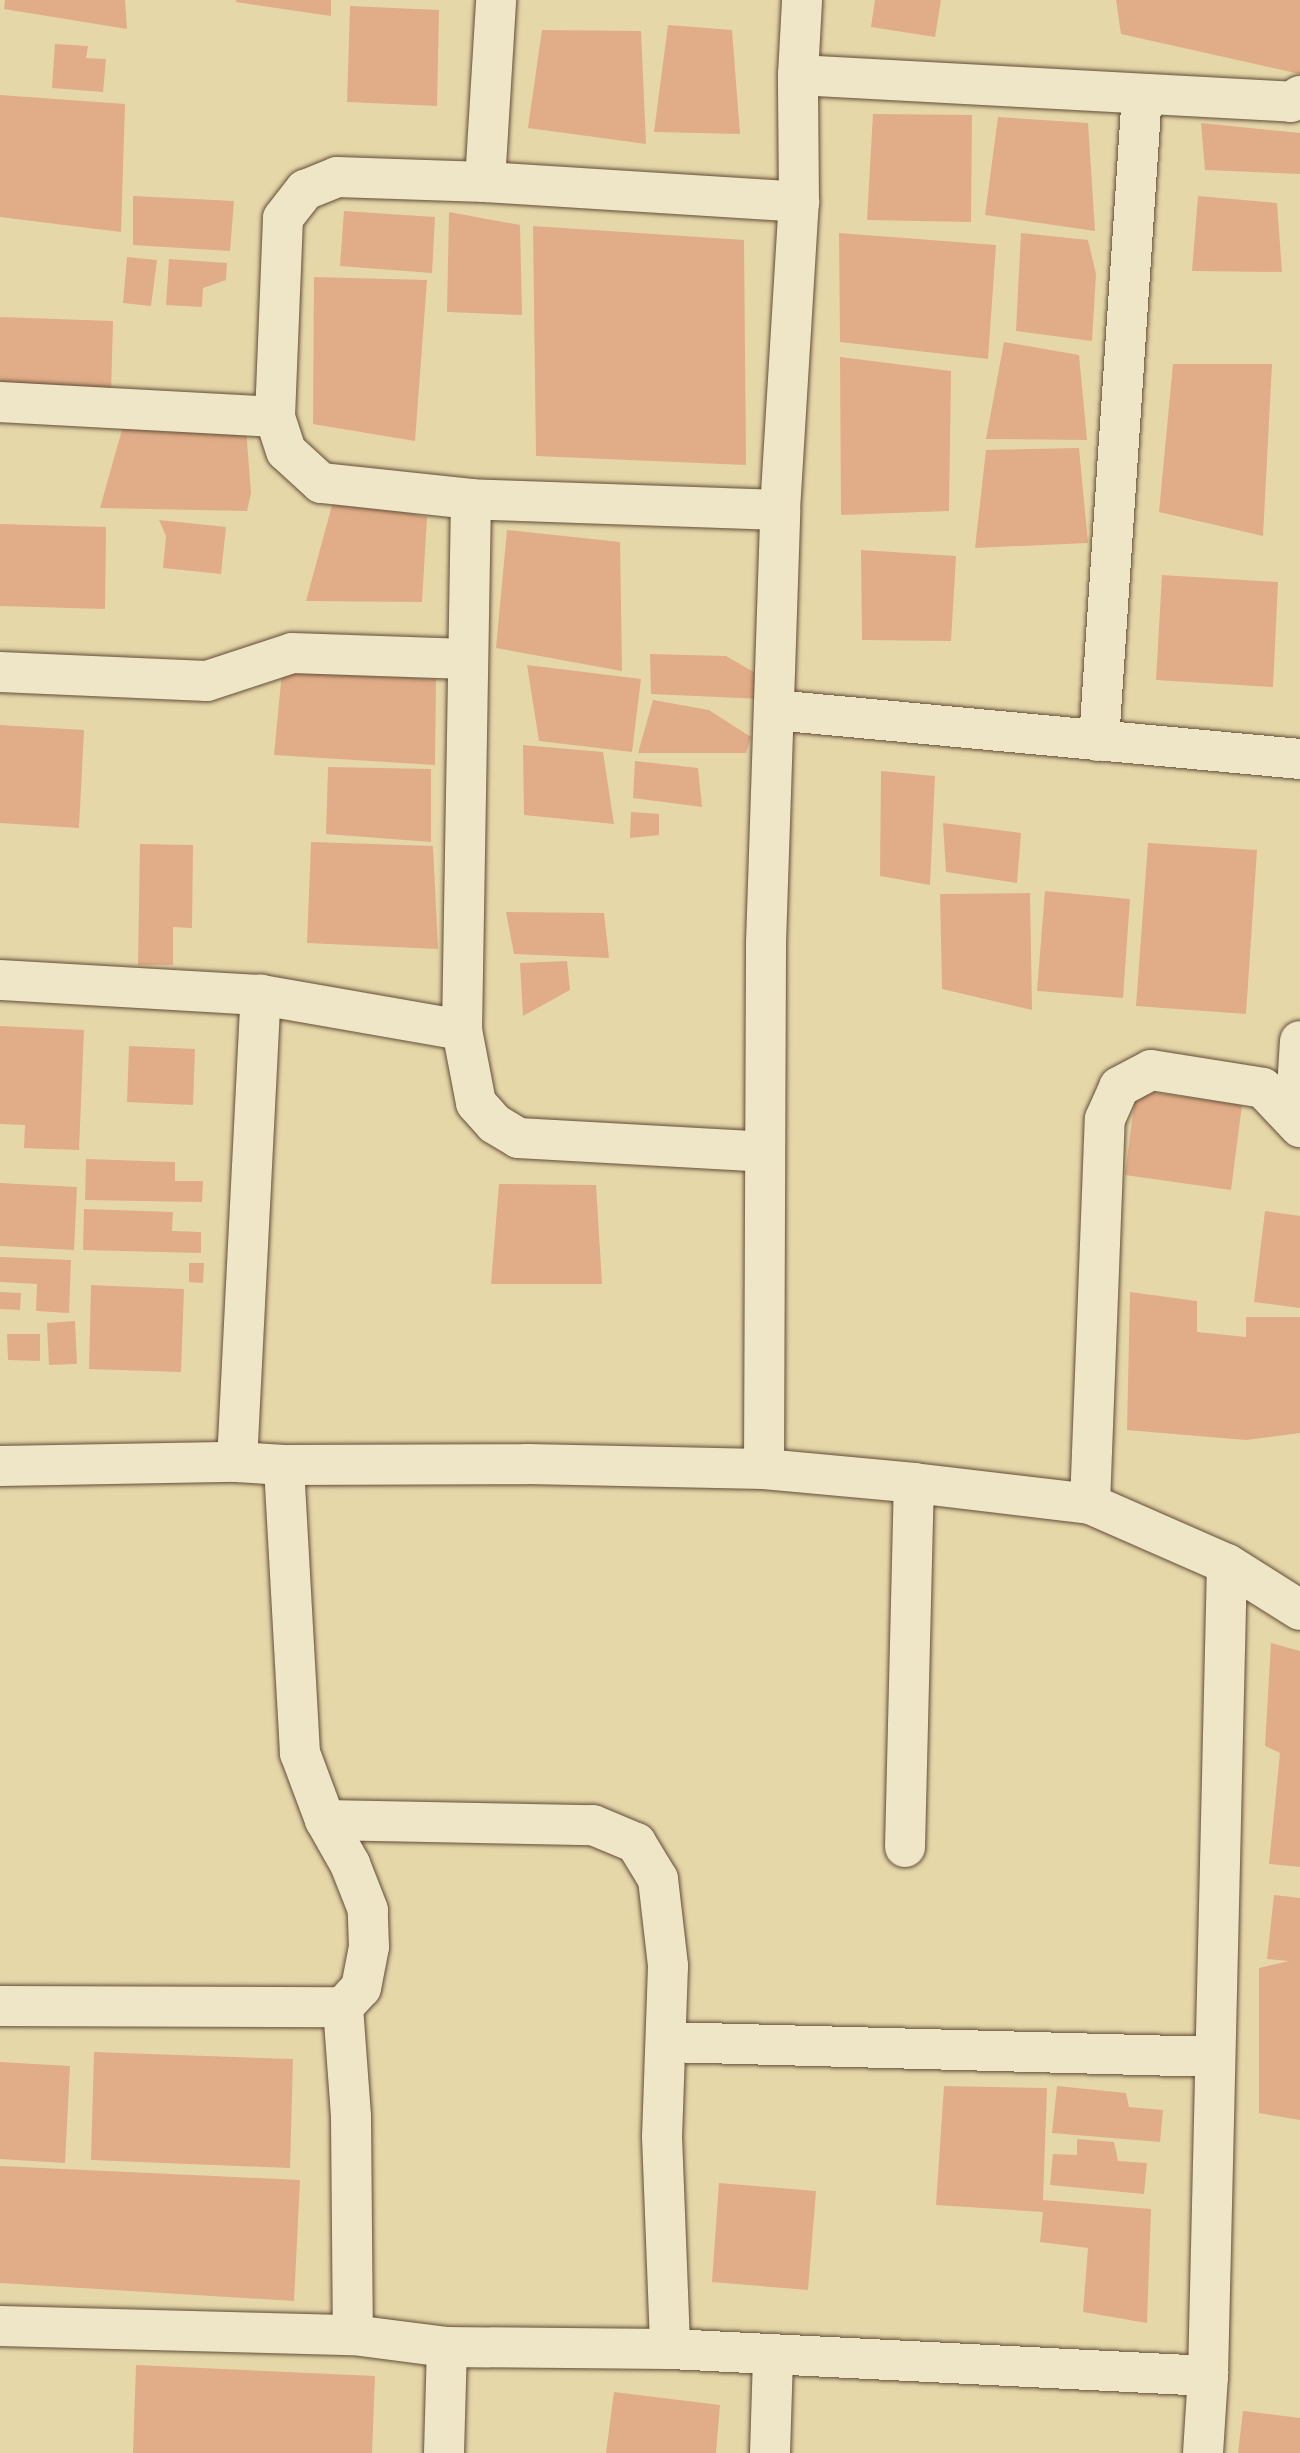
<!DOCTYPE html>
<html>
<head>
<meta charset="utf-8">
<style>
	body { margin:0 }
	#map { position:relative; width:1300px; height:2453px; overflow:hidden; background:#e6d7a9; font-family:"IM FELL French Canon",serif }
	div>[style] { position:absolute }
	[style*='--x'] { left:calc(var(--x)*1px); top:calc(var(--y)*1px); width:calc(var(--w)*1px); rotate:calc(var(--a)*1deg) }
	.building>* { inset:0; background:#e1ad88 }
	.roads { filter:drop-shadow(0 0 2px #624e38) drop-shadow(0 0 2px #624e38) }
	.street>* { height:40px; margin:-20px; padding:0 20px; transform-origin:20px; border-radius:20px; background:#efe5c7 }
	span { translate:-50% -50%; white-space:nowrap; text-align:center; line-height:1.15; -webkit-text-stroke:6px #efe5c7; paint-order:stroke }
</style>
</head>
<body>
<div id="map">
	<div class="building">
		<i style="clip-path:polygon(5px 0,125px 0,127px 29px,4px 9px)"></i>
		<i style="clip-path:polygon(236px 0,331px 0,331px 16px,236px 2px)"></i>
		<i style="clip-path:polygon(875px 0,941px 0,935px 37px,871px 27px)"></i>
		<i style="clip-path:polygon(1116px 0,1300px 0,1300px 74px,1121px 34px)"></i>
		<i style="clip-path:polygon(350px 6px,439px 10px,437px 106px,347px 102px)"></i>
		<i style="clip-path:polygon(668px 25px,732px 30px,740px 134px,654px 132px)"></i>
		<i style="clip-path:polygon(542px 30px,641px 31px,646px 144px,528px 128px)"></i>
		<i style="clip-path:polygon(55px 44px,88px 46px,86px 58px,106px 59px,103px 92px,52px 88px)"></i>
		<i style="clip-path:polygon(0 95px,125px 104px,121px 232px,0 217px)"></i>
		<i style="clip-path:polygon(873px 114px,972px 115px,971px 222px,867px 220px)"></i>
		<i style="clip-path:polygon(998px 117px,1088px 123px,1095px 231px,985px 215px)"></i>
		<i style="clip-path:polygon(1201px 123px,1300px 133px,1300px 174px,1205px 170px)"></i>
		<i style="clip-path:polygon(133px 196px,234px 201px,230px 251px,133px 245px)"></i>
		<i style="clip-path:polygon(1198px 196px,1277px 203px,1282px 272px,1192px 271px)"></i>
		<i style="clip-path:polygon(344px 211px,435px 217px,432px 273px,340px 266px)"></i>
		<i style="clip-path:polygon(449px 212px,520px 225px,522px 315px,447px 312px)"></i>
		<i style="clip-path:polygon(533px 226px,744px 240px,746px 465px,536px 456px)"></i>
		<i style="clip-path:polygon(839px 233px,996px 245px,988px 359px,840px 342px)"></i>
		<i style="clip-path:polygon(1021px 233px,1088px 240px,1096px 274px,1092px 341px,1016px 331px)"></i>
		<i style="clip-path:polygon(127px 257px,157px 260px,151px 306px,123px 303px)"></i>
		<i style="clip-path:polygon(169px 259px,227px 263px,226px 280px,203px 288px,202px 307px,166px 305px)"></i>
		<i style="clip-path:polygon(314px 277px,427px 280px,415px 441px,313px 424px)"></i>
		<i style="clip-path:polygon(0 317px,113px 321px,111px 395px,0 387px)"></i>
		<i style="clip-path:polygon(1004px 342px,1079px 355px,1087px 440px,986px 439px)"></i>
		<i style="clip-path:polygon(840px 357px,951px 371px,949px 511px,841px 515px)"></i>
		<i style="clip-path:polygon(1173px 364px,1272px 364px,1263px 536px,1159px 512px)"></i>
		<i style="clip-path:polygon(125px 419px,246px 429px,251px 493px,247px 511px,100px 508px)"></i>
		<i style="clip-path:polygon(1079px 448px,1088px 543px,975px 548px,986px 450px)"></i>
		<i style="clip-path:polygon(334px 498px,427px 517px,422px 602px,306px 601px)"></i>
		<i style="clip-path:polygon(159px 520px,226px 527px,221px 574px,163px 568px,166px 536px)"></i>
		<i style="clip-path:polygon(0 524px,106px 527px,105px 609px,0 606px)"></i>
		<i style="clip-path:polygon(507px 530px,620px 542px,622px 671px,496px 648px)"></i>
		<i style="clip-path:polygon(861px 550px,956px 556px,951px 641px,862px 640px)"></i>
		<i style="clip-path:polygon(1162px 575px,1278px 582px,1273px 687px,1156px 680px)"></i>
		<i style="clip-path:polygon(650px 654px,726px 656px,759px 675px,762px 699px,651px 694px)"></i>
		<i style="clip-path:polygon(527px 665px,641px 679px,632px 752px,539px 741px)"></i>
		<i style="clip-path:polygon(282px 672px,436px 679px,435px 765px,274px 755px)"></i>
		<i style="clip-path:polygon(653px 700px,709px 710px,751px 737px,746px 753px,638px 753px)"></i>
		<i style="clip-path:polygon(0 725px,84px 730px,79px 828px,0 823px)"></i>
		<i style="clip-path:polygon(523px 745px,603px 752px,614px 824px,524px 815px)"></i>
		<i style="clip-path:polygon(635px 761px,698px 768px,702px 807px,633px 798px)"></i>
		<i style="clip-path:polygon(328px 767px,431px 769px,431px 842px,326px 834px)"></i>
		<i style="clip-path:polygon(881px 771px,935px 776px,930px 885px,880px 876px)"></i>
		<i style="clip-path:polygon(631px 812px,659px 814px,659px 835px,630px 838px)"></i>
		<i style="clip-path:polygon(943px 823px,1021px 833px,1017px 883px,946px 872px)"></i>
		<i style="clip-path:polygon(311px 842px,433px 846px,438px 949px,307px 943px)"></i>
		<i style="clip-path:polygon(1148px 843px,1257px 850px,1246px 1014px,1136px 1006px)"></i>
		<i style="clip-path:polygon(140px 844px,193px 845px,192px 928px,173px 927px,173px 965px,138px 965px)"></i>
		<i style="clip-path:polygon(1045px 891px,1130px 899px,1123px 998px,1037px 991px)"></i>
		<i style="clip-path:polygon(1030px 893px,1032px 1010px,942px 989px,940px 894px)"></i>
		<i style="clip-path:polygon(506px 912px,604px 913px,609px 958px,514px 954px)"></i>
		<i style="clip-path:polygon(567px 961px,570px 990px,523px 1016px,520px 963px)"></i>
		<i style="clip-path:polygon(0 1026px,84px 1030px,79px 1150px,24px 1148px,25px 1125px,0 1124px)"></i>
		<i style="clip-path:polygon(129px 1046px,195px 1049px,193px 1105px,127px 1102px)"></i>
		<i style="clip-path:polygon(1136px 1090px,1242px 1105px,1231px 1190px,1125px 1175px)"></i>
		<i style="clip-path:polygon(86px 1159px,175px 1162px,175px 1181px,203px 1181px,202px 1202px,85px 1200px)"></i>
		<i style="clip-path:polygon(0 1183px,77px 1187px,74px 1250px,0 1246px)"></i>
		<i style="clip-path:polygon(499px 1184px,596px 1185px,602px 1284px,491px 1284px)"></i>
		<i style="clip-path:polygon(84px 1209px,173px 1212px,172px 1231px,201px 1232px,201px 1253px,83px 1250px)"></i>
		<i style="clip-path:polygon(1265px 1211px,1300px 1216px,1300px 1308px,1254px 1302px)"></i>
		<i style="clip-path:polygon(0 1257px,71px 1260px,69px 1313px,36px 1311px,37px 1284px,0 1282px)"></i>
		<i style="clip-path:polygon(189px 1263px,204px 1263px,203px 1283px,189px 1282px)"></i>
		<i style="clip-path:polygon(91px 1285px,184px 1289px,181px 1372px,89px 1369px)"></i>
		<i style="clip-path:polygon(0 1292px,21px 1293px,20px 1310px,0 1309px)"></i>
		<i style="clip-path:polygon(1130px 1292px,1197px 1301px,1197px 1332px,1246px 1337px,1246px 1317px,1300px 1317px,1300px 1433px,1246px 1440px,1127px 1430px)"></i>
		<i style="clip-path:polygon(75px 1321px,77px 1364px,49px 1365px,47px 1323px)"></i>
		<i style="clip-path:polygon(7px 1334px,40px 1334px,40px 1361px,8px 1360px)"></i>
		<i style="clip-path:polygon(1271px 1643px,1300px 1651px,1300px 1867px,1269px 1864px,1280px 1753px,1265px 1746px)"></i>
		<i style="clip-path:polygon(1274px 1895px,1300px 1898px,1300px 2120px,1259px 2113px,1259px 1968px,1289px 1961px,1267px 1959px)"></i>
		<i style="clip-path:polygon(94px 2052px,293px 2059px,290px 2168px,91px 2160px)"></i>
		<i style="clip-path:polygon(0 2062px,70px 2066px,65px 2163px,0 2159px)"></i>
		<i style="clip-path:polygon(944px 2086px,1047px 2088px,1043px 2200px,1151px 2209px,1147px 2323px,1083px 2312px,1088px 2248px,1040px 2242px,1043px 2212px,936px 2205px)"></i>
		<i style="clip-path:polygon(1057px 2086px,1126px 2093px,1129px 2107px,1163px 2110px,1160px 2142px,1052px 2133px)"></i>
		<i style="clip-path:polygon(1077px 2139px,1114px 2142px,1118px 2161px,1147px 2163px,1144px 2194px,1050px 2185px,1053px 2154px,1077px 2155px)"></i>
		<i style="clip-path:polygon(0 2166px,300px 2180px,294px 2301px,0 2283px)"></i>
		<i style="clip-path:polygon(719px 2183px,816px 2191px,808px 2290px,712px 2282px)"></i>
		<i style="clip-path:polygon(136px 2365px,375px 2376px,372px 2453px,133px 2453px)"></i>
		<i style="clip-path:polygon(614px 2392px,720px 2405px,716px 2453px,606px 2453px)"></i>
		<i style="clip-path:polygon(1243px 2411px,1300px 2418px,1300px 2453px,1238px 2453px)"></i>
	</div>
	<div class="roads">
		<div class="street">
			<i style="--x:798;--y:75;--w:494;--a:3.1"></i>
			<i style="--x:1291;--y:102;--w:11;--a:-34"></i>
			<i style="--x:485;--y:182;--w:182;--a:-86.5"></i>
			<i style="--x:0;--y:402;--w:275;--a:3.1"></i>
			<i style="--x:471;--y:499;--w:531;--a:90.97"></i>
			<i style="--x:462;--y:1030;--w:74;--a:79.1"></i>
			<i style="--x:476;--y:1103;--w:28;--a:48"></i>
			<i style="--x:495;--y:1124;--w:27;--a:31"></i>
			<i style="--x:518;--y:1138;--w:247;--a:3.2"></i>
			<i style="--x:780;--y:510;--w:309;--a:-178"></i>
			<i style="--x:471;--y:499;--w:151;--a:-173.9"></i>
			<i style="--x:321;--y:483;--w:47;--a:-137.6"></i>
			<i style="--x:286;--y:451;--w:36;--a:-108"></i>
			<i style="--x:275;--y:417;--w:199;--a:-87.7"></i>
			<i style="--x:283;--y:218;--w:36;--a:-52"></i>
			<i style="--x:305;--y:190;--w:35;--a:-22"></i>
			<i style="--x:337;--y:177;--w:148;--a:1.9"></i>
			<i style="--x:485;--y:182;--w:315;--a:3.6"></i>
			<i style="--x:0;--y:672;--w:207;--a:2.5"></i>
			<i style="--x:207;--y:681;--w:89;--a:-18.2"></i>
			<i style="--x:292;--y:653;--w:175;--a:2"></i>
			<i style="--x:774;--y:710;--w:528;--a:5.32"></i>
			<i style="--x:1099;--y:741;--w:648;--a:-86.2"></i>
			<i style="--x:0;--y:980;--w:261;--a:3.3"></i>
			<i style="--x:261;--y:995;--w:204;--a:9.9"></i>
			<i style="--x:1295;--y:1120;--w:79;--a:-86.4"></i>
			<i style="--x:237;--y:1462;--w:468;--a:-87.1"></i>
			<i style="--x:0;--y:1466;--w:237;--a:-1"></i>
			<i style="--x:237;--y:1462;--w:47;--a:3.7"></i>
			<i style="--x:284;--y:1465;--w:243;--a:-0.2"></i>
			<i style="--x:527;--y:1464;--w:237;--a:1.2"></i>
			<i style="--x:764;--y:1469;--w:151;--a:5.3"></i>
			<i style="--x:914;--y:1483;--w:177;--a:6.8"></i>
			<i style="--x:1090;--y:1504;--w:150;--a:23.7"></i>
			<i style="--x:1227;--y:1564;--w:86;--a:32.2"></i>
			<i style="--x:764;--y:1469;--w:526;--a:-89.78"></i>
			<i style="--x:766;--y:943;--w:433;--a:-88.1"></i>
			<i style="--x:780;--y:510;--w:309;--a:-86.5"></i>
			<i style="--x:799;--y:202;--w:127;--a:-90.5"></i>
			<i style="--x:798;--y:75;--w:75;--a:-86.9"></i>
			<i style="--x:1090;--y:1504;--w:385;--a:-87.8"></i>
			<i style="--x:1105;--y:1119;--w:35;--a:-66"></i>
			<i style="--x:1119;--y:1087;--w:36;--a:-28"></i>
			<i style="--x:1151;--y:1070;--w:113;--a:9.1"></i>
			<i style="--x:1263;--y:1088;--w:54;--a:46.5"></i>
			<i style="--x:325;--y:1820;--w:268;--a:1.1"></i>
			<i style="--x:593;--y:1825;--w:47;--a:22.7"></i>
			<i style="--x:636;--y:1843;--w:42;--a:58.6"></i>
			<i style="--x:658;--y:1879;--w:88;--a:83.4"></i>
			<i style="--x:668;--y:1966;--w:170;--a:92"></i>
			<i style="--x:662;--y:2136;--w:213;--a:87.8"></i>
			<i style="--x:905;--y:1847;--w:364;--a:-88.6"></i>
			<i style="--x:0;--y:2006;--w:343;--a:0.2"></i>
			<i style="--x:343;--y:2007;--w:26;--a:-47"></i>
			<i style="--x:361;--y:1988;--w:42;--a:-79"></i>
			<i style="--x:369;--y:1947;--w:37;--a:-92"></i>
			<i style="--x:368;--y:1910;--w:49;--a:-111.4"></i>
			<i style="--x:350;--y:1864;--w:51;--a:-119.6"></i>
			<i style="--x:325;--y:1820;--w:72;--a:-110.5"></i>
			<i style="--x:300;--y:1753;--w:288;--a:-93.2"></i>
			<i style="--x:343;--y:2007;--w:110;--a:85.8"></i>
			<i style="--x:351;--y:2117;--w:218;--a:89.5"></i>
			<i style="--x:667;--y:2042;--w:547;--a:1.57"></i>
			<i style="--x:0;--y:2326;--w:353;--a:1.5"></i>
			<i style="--x:353;--y:2335;--w:95;--a:7.3"></i>
			<i style="--x:447;--y:2347;--w:223;--a:0.5"></i>
			<i style="--x:670;--y:2349;--w:539;--a:2.87"></i>
			<i style="--x:444;--y:2453;--w:106;--a:-88.4"></i>
			<i style="--x:770;--y:2453;--w:98;--a:-88.2"></i>
			<i style="--x:1203;--y:2453;--w:77;--a:-86.3"></i>
			<i style="--x:1208;--y:2376;--w:812;--a:-88.66"></i>
		</div>
	</div>
</div>
</body>
</html>
